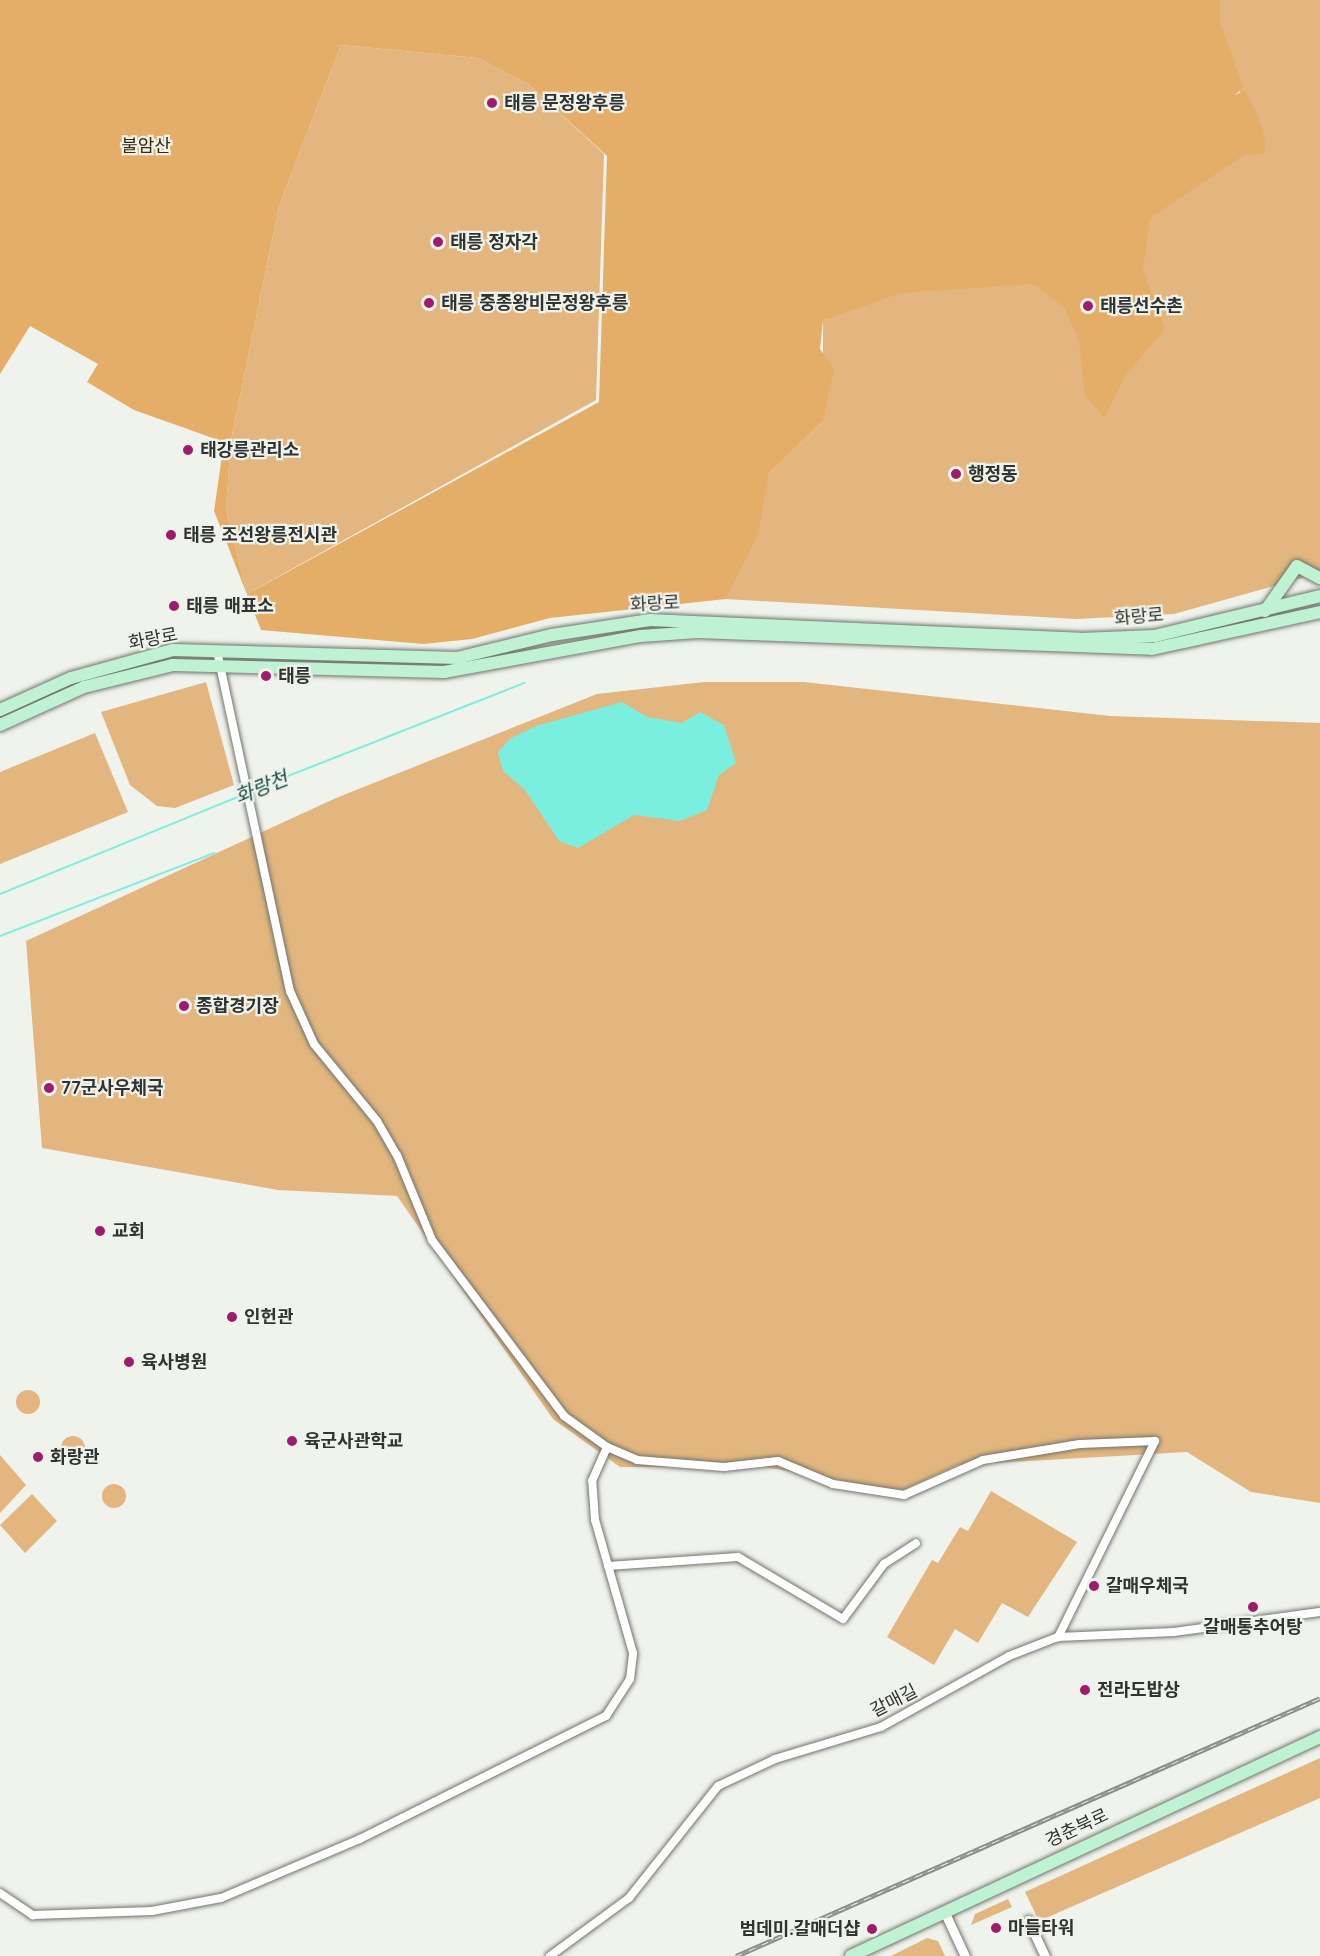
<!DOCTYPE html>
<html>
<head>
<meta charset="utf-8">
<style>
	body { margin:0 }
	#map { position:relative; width:1320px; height:1956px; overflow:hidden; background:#eff3ec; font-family:Quicksand,"Noto Sans KR",sans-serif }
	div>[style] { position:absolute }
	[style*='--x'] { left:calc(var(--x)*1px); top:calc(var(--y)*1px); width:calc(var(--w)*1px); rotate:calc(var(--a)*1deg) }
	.green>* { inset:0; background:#e2b67e }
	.round { border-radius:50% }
	.forest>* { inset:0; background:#e5ae68 }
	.water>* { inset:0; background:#7befdf }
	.stream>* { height:2px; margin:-1px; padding:0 1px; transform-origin:1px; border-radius:1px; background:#7befdf }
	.roads { filter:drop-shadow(0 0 2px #71746d) drop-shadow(0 0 2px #71746d) }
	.minor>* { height:8px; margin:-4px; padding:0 4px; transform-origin:4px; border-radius:4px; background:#fff }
	.tertiary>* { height:9px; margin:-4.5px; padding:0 4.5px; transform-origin:4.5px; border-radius:4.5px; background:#fff }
	.primary>* { height:12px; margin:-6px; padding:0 6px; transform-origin:6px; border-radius:6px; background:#bef2d2 }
	.rail>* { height:4.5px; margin-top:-2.25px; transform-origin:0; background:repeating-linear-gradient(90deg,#eff3ec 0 7px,#8a8d88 0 14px); box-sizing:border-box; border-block:2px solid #8a8d88 }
	.dots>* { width:16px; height:16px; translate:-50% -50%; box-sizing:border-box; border:3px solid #eff3ec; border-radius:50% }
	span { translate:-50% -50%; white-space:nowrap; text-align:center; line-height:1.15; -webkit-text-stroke:4.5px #eff3ec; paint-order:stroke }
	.poi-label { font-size:18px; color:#313330; font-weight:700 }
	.left { translate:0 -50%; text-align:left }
	.right { translate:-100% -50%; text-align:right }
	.park-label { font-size:18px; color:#3d2707 }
	.street-label { font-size:18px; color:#313330 }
	.water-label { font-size:20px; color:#194d46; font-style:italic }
</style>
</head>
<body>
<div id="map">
	<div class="green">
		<i style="clip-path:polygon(1214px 0,1320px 0,1320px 573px,1174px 614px,1076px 619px,726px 599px,769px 474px,823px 421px,823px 320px,1261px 138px,1210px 27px)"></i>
		<i style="clip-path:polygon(341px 45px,478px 58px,528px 84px,604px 154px,596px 400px,247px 594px,226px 509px,231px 440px,279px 206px)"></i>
		<i style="clip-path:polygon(206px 682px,234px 785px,175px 808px,157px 806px,130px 785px,101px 712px)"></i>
		<i style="clip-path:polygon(704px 682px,804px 682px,1110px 716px,1320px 723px,1320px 1503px,1251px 1492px,1187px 1452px,958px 1465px,901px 1491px,765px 1467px,620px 1467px,553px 1419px,397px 1196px,278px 1190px,42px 1148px,26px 941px,336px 798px,597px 694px)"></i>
		<i style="clip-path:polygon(95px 733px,128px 812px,0 864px,0 772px)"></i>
		<i class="round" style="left:16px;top:1390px;width:24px;height:24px"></i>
		<i class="round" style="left:61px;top:1436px;width:24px;height:24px"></i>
		<i style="clip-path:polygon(0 1455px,26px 1485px,0 1513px)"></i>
		<i class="round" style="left:102px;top:1484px;width:24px;height:24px"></i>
		<i style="clip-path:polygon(991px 1491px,1077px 1542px,1028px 1617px,1002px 1603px,978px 1643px,955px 1629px,934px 1665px,887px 1637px,932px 1560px,938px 1563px,960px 1527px,968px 1531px)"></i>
		<i style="clip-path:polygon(32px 1494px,57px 1521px,25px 1553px,0 1525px)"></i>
		<i style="clip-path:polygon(1320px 1758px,1320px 1798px,1039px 1921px,1025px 1892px)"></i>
		<i style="clip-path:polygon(1008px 1899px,1012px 1907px,971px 1925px,975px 1914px)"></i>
		<i style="clip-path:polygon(927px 1938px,938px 1941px,945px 1956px,891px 1956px)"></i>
	</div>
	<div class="forest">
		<i style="clip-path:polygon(evenodd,0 0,1220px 0,1220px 22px,1243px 88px,1235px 95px,1245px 90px,1263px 128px,1266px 153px,1244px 155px,1150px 218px,1143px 270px,1165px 329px,1125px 376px,1104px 418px,1085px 395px,1079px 342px,1065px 308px,1033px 284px,901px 293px,823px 320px,820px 349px,834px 369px,823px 421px,769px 474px,758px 534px,726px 599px,550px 618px,472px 639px,423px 644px,261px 630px,214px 511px,224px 442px,134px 410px,87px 382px,98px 364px,30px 326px,0 374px,0 0,341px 45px,478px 58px,528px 84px,607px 156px,599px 402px,247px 594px,226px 509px,231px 440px,279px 206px,341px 45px)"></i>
	</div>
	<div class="water">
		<i style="clip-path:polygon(622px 702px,647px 717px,682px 723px,700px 712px,724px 725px,736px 763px,719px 775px,707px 810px,680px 821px,634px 815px,578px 848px,559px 841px,525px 790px,503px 771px,498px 752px,511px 738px,536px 726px)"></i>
	</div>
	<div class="stream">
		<i style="--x:250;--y:791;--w:295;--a:-21.5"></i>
		<i style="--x:0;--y:894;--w:265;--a:-22.2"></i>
		<i style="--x:0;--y:936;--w:230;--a:-21.2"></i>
	</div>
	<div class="roads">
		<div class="minor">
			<i style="--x:217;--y:651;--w:348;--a:77.9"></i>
			<i style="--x:290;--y:991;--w:58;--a:65.6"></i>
			<i style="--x:314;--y:1044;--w:99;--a:50.7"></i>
			<i style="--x:377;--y:1121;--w:39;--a:60"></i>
			<i style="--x:397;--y:1155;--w:92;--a:67.6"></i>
			<i style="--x:432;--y:1240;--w:220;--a:53.1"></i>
			<i style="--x:564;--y:1416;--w:53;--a:35.8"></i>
			<i style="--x:607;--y:1447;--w:33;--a:23"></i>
			<i style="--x:637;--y:1460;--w:87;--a:4.6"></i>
			<i style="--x:724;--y:1467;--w:54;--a:-6.3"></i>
			<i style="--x:778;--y:1461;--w:60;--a:22.7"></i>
			<i style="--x:833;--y:1484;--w:72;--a:8.8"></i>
			<i style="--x:904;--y:1495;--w:86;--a:-23.9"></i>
			<i style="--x:983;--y:1460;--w:98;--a:-9.4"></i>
			<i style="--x:1080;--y:1444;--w:75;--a:-2.3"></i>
			<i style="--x:1155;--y:1441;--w:219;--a:116.3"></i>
			<i style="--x:608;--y:1566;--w:130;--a:-4"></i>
			<i style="--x:738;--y:1557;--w:122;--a:30.6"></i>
			<i style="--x:843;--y:1619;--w:69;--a:-53.3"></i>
			<i style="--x:884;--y:1564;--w:38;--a:-33"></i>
			<i style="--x:0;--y:1893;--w:40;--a:34"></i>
			<i style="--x:33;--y:1915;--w:119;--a:-1.9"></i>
			<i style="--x:152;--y:1911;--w:70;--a:-10.7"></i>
			<i style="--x:221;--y:1898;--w:151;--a:-23"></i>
			<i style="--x:360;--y:1839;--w:275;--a:-26.6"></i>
			<i style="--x:606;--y:1716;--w:44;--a:-57"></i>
			<i style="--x:630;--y:1679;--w:26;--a:-83"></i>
			<i style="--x:633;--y:1653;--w:138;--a:-105.9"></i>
			<i style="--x:595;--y:1520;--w:39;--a:-94"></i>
			<i style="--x:592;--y:1481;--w:37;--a:-66"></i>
			<i style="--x:550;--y:1956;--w:98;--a:-36.3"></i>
			<i style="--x:629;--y:1898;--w:143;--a:-51.5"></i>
			<i style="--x:718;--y:1786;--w:63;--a:-25.3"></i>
			<i style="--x:775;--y:1759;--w:111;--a:-16.8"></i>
			<i style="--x:881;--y:1727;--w:146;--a:-29"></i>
			<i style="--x:1009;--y:1656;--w:53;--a:-21.2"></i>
			<i style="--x:1058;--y:1637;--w:116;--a:-2.5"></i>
			<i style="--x:1174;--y:1632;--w:147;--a:-7.8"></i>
		</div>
		<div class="tertiary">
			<i style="--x:944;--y:1911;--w:50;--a:65"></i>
			<i style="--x:1028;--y:1920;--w:40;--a:65"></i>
		</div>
		<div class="primary">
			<i style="--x:1265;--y:611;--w:55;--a:-54.6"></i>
			<i style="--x:1297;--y:566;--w:26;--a:28"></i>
			<i style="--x:0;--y:710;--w:78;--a:-24.3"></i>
			<i style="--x:71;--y:678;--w:106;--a:-15.4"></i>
			<i style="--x:173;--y:650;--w:284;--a:1.6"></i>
			<i style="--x:457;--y:658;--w:98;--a:-13.6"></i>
			<i style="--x:552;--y:635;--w:99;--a:-8.7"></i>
			<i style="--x:650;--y:620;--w:430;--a:2.5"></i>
			<i style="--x:1080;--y:639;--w:75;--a:-2.3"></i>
			<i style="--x:1155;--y:636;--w:170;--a:-13.6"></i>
			<i style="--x:0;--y:725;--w:92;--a:-24.3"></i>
			<i style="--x:84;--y:687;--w:92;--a:-13.9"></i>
			<i style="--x:173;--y:665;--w:271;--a:1.5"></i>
			<i style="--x:444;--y:672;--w:200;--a:-10.4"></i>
			<i style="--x:641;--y:636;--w:56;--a:-4.1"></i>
			<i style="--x:697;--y:632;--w:455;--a:2.1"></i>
			<i style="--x:1152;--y:649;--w:172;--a:-12.4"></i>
			<i style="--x:851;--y:1956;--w:518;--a:-25.03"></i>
		</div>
	</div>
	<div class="rail">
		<i style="--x:736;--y:1956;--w:638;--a:-23.83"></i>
	</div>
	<div class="dots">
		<i style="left:492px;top:103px;background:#9f1c6d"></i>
		<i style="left:438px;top:242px;background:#9f1c6d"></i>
		<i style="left:429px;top:303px;background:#9f1c6d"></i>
		<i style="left:1088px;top:306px;background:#9f1c6d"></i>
		<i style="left:188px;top:450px;background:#9f1c6d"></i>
		<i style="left:956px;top:474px;background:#9f1c6d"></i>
		<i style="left:171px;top:535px;background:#9f1c6d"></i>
		<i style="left:174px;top:606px;background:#9f1c6d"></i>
		<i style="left:266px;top:676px;background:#9f1c6d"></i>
		<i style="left:184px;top:1006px;background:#9f1c6d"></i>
		<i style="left:49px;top:1088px;background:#9f1c6d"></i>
		<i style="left:100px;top:1231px;background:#9f1c6d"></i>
		<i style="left:232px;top:1317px;background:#9f1c6d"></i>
		<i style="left:129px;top:1362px;background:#9f1c6d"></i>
		<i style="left:292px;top:1441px;background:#9f1c6d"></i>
		<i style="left:38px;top:1457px;background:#9f1c6d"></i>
		<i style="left:1094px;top:1586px;background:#9f1c6d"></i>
		<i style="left:1253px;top:1607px;background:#9f1c6d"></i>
		<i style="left:1085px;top:1690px;background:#9f1c6d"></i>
		<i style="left:996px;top:1928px;background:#9f1c6d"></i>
		<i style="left:872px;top:1929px;background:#9f1c6d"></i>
	</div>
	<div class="poi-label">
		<span class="left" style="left:504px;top:103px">태릉 문정왕후릉</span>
		<span class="left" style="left:450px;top:242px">태릉 정자각</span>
		<span class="left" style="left:441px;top:303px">태릉 중종왕비문정왕후릉</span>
		<span class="left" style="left:1100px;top:306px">태릉선수촌</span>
		<span class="left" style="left:200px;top:450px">태강릉관리소</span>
		<span class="left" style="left:968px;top:474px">행정동</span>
		<span class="left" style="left:183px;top:535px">태릉 조선왕릉전시관</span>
		<span class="left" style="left:186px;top:606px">태릉 매표소</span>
		<span class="left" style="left:278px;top:676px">태릉</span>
		<span class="left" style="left:196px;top:1006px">종합경기장</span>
		<span class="left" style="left:61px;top:1088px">77군사우체국</span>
		<span class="left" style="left:112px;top:1231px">교회</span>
		<span class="left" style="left:244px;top:1317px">인헌관</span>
		<span class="left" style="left:141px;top:1362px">육사병원</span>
		<span class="left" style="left:304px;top:1441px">육군사관학교</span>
		<span class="left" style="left:50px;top:1457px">화랑관</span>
		<span class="left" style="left:1106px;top:1586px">갈매우체국</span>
		<span style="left:1253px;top:1627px">갈매통추어탕</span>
		<span class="left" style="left:1097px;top:1690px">전라도밥상</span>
		<span class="left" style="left:1008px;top:1928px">마들타워</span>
		<span class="right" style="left:860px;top:1929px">범데미.갈매더샵</span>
	</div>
	<div class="park-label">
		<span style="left:146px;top:146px">불암산</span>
	</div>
	<div class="street-label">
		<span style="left:655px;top:604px;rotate:-3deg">화랑로</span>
		<span style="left:1139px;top:617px;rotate:-5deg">화랑로</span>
		<span style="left:153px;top:639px;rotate:-11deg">화랑로</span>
		<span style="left:894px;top:1701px;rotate:-27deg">갈매길</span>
		<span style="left:1077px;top:1828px;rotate:-25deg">경춘북로</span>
	</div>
	<div class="water-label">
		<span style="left:261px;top:787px;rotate:-22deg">화랑천</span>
	</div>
</div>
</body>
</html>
